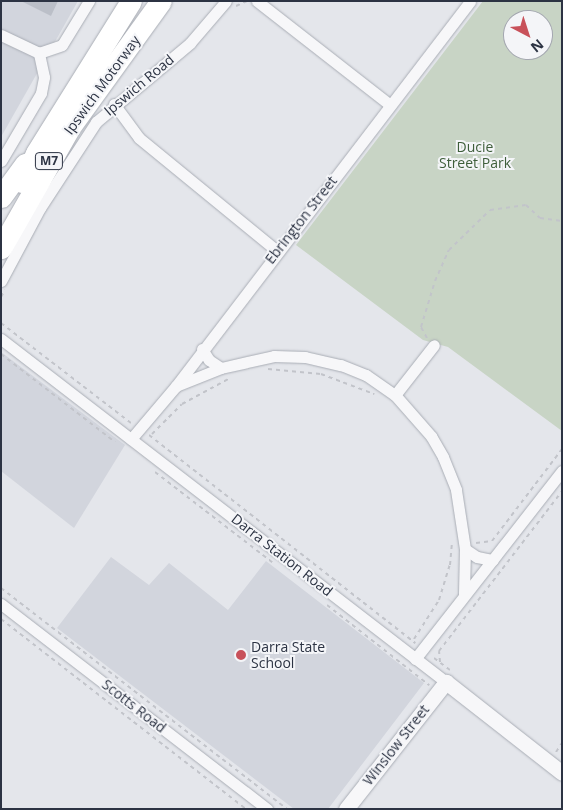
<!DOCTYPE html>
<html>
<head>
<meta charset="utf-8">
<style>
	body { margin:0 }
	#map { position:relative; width:563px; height:810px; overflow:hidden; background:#e4e6eb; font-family:"Open Sans",sans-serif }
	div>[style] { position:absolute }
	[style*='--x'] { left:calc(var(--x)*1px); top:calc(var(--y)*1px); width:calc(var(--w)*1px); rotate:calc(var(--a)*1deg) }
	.built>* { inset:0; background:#d2d5dd }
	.green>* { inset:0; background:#c8d4c5 }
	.building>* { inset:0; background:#bbbfc8 }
	.path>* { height:2px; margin-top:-1px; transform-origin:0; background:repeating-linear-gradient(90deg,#c2c4ca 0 4px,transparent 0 8px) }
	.roads { filter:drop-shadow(0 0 1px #a9adb5) drop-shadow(0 0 1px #a9adb5) }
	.minor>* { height:11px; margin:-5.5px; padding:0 5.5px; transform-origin:5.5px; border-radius:5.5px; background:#f7f7f9 }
	.tertiary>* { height:15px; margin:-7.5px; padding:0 7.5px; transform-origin:7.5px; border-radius:7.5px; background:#f7f7f9 }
	.motorway>* { height:21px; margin:-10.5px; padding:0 10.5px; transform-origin:10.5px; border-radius:10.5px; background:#fff }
	.dots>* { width:14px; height:14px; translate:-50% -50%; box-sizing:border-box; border:2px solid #f4f5f8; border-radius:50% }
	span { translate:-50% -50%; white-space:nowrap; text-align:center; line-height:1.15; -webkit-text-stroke:4px #f4f5f8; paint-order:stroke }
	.shield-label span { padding:1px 4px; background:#f4f5f8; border:1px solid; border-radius:4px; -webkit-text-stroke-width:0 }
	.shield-label { font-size:12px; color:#2c3343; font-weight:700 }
	.street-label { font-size:14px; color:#2c3343 }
	.park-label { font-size:14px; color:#3e5e3a }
	.poi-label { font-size:14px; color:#2c3343 }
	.left { translate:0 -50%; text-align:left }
	.frame { position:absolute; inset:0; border:2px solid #2c3343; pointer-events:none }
	.north { position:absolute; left:503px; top:10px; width:50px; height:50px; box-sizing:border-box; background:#f4f5f8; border:1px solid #a4a7b0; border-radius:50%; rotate:140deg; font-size:14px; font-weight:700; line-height:20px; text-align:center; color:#2c3343 }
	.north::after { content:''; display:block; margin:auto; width:18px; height:22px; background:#c8515a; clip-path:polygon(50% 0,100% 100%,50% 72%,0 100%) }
</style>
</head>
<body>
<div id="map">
	<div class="built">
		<i style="clip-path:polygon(1px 1px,78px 1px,1px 137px)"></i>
		<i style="clip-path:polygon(1px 352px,125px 445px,74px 528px,1px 471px)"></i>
		<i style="clip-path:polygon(111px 557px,149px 585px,169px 563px,228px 610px,266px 561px,424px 683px,328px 809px,294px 809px,57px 628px)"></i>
	</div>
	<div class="green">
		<i style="clip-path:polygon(evenodd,483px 1px,562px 1px,562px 431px,448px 347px,423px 340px,296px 245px,483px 1px,513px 20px,543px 20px,543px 50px,513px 50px,513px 20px)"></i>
	</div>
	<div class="building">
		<i style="clip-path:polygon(21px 1px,58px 1px,51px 16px)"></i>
	</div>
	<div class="path">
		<i style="--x:236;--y:6;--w:12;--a:-24"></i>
		<i style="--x:1;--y:297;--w:8;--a:-60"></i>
		<i style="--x:1;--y:323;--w:164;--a:37.6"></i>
		<i style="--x:427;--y:338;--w:13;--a:-119"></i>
		<i style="--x:421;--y:327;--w:48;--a:-73.1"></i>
		<i style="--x:435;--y:281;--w:34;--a:-66"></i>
		<i style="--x:449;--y:250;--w:57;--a:-44.3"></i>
		<i style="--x:490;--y:210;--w:36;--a:-8"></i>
		<i style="--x:526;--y:205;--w:19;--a:43"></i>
		<i style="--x:540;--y:218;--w:22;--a:8"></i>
		<i style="--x:1;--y:354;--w:144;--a:37.7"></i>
		<i style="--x:268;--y:369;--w:53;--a:5.4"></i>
		<i style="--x:321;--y:374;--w:57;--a:20.7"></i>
		<i style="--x:152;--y:434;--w:42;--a:-45"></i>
		<i style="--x:182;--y:404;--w:55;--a:-28.4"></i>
		<i style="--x:149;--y:435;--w:338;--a:38"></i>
		<i style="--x:155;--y:472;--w:148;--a:37.6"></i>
		<i style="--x:476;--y:543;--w:16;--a:-7"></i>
		<i style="--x:492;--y:541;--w:116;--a:-52.7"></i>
		<i style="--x:1;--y:588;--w:361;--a:37.7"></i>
		<i style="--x:327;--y:605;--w:130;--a:38.1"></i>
		<i style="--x:1;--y:619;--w:310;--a:37.8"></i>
		<i style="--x:414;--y:639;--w:46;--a:-57.3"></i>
		<i style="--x:439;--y:600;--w:37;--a:-73"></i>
		<i style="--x:450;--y:565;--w:24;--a:-85"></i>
		<i style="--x:434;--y:658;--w:20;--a:37"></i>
		<i style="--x:440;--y:662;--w:11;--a:-95"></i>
		<i style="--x:439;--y:651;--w:202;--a:-52.4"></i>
		<i style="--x:556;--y:752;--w:11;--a:-56"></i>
	</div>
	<div class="roads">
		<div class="minor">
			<i style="--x:257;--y:1;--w:169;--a:38"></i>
			<i style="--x:1;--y:35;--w:42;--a:25.3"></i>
			<i style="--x:39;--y:53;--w:24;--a:-19"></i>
			<i style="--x:62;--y:45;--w:52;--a:-58.5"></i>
			<i style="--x:114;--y:104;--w:42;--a:53.7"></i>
			<i style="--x:139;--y:138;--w:178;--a:39.3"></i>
			<i style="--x:1;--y:161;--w:79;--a:-59.5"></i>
			<i style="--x:41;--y:93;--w:16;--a:-79"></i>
			<i style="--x:44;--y:77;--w:25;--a:-102"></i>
			<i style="--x:1;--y:281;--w:83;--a:-61.9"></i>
			<i style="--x:40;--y:208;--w:103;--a:-56.9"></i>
			<i style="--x:96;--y:122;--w:123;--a:-40"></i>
			<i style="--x:190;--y:43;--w:55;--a:-49.4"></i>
			<i style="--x:1;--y:339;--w:562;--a:37.62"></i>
			<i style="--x:202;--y:349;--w:13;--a:58"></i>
			<i style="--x:209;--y:360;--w:14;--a:34"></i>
			<i style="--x:176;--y:386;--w:48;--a:-21.8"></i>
			<i style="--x:221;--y:368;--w:54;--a:-12.8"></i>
			<i style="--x:274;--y:356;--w:31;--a:2"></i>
			<i style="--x:305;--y:357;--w:37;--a:13"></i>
			<i style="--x:341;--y:365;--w:27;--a:22"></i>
			<i style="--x:366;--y:375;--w:35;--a:35"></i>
			<i style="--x:395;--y:395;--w:55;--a:48.7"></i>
			<i style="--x:431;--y:436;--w:24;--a:60"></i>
			<i style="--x:443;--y:457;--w:35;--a:68"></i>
			<i style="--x:456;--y:490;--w:60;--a:81.3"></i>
			<i style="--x:465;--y:549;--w:45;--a:91.3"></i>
			<i style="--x:395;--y:395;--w:63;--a:-52"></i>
			<i style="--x:131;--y:439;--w:70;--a:-49.7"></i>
			<i style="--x:176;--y:386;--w:484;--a:-52.6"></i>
			<i style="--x:465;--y:549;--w:14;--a:34"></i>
			<i style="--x:477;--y:557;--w:16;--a:11"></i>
			<i style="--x:1;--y:604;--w:336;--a:37.6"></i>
			<i style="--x:415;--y:659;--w:239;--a:-52"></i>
		</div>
		<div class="tertiary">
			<i style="--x:346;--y:809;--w:162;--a:-51.8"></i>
			<i style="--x:446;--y:682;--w:147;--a:38.1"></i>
		</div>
		<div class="motorway">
			<i style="--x:22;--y:182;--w:32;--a:-64"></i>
			<i style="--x:36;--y:153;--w:179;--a:-58"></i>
			<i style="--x:1;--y:197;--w:41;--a:-54"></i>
			<i style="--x:1;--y:248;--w:139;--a:-60.3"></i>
			<i style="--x:70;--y:127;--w:155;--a:-54.2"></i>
		</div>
	</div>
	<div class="dots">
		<i style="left:241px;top:655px;background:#c8515a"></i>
	</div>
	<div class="shield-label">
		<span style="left:49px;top:161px">M7</span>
	</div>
	<div class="street-label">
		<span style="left:102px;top:85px;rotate:-54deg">Ipswich Motorway</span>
		<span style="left:139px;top:85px;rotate:-40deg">Ipswich Road</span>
		<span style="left:301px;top:220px;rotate:-52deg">Ebrington Street</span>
		<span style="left:282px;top:555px;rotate:38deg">Darra Station Road</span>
		<span style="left:134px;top:706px;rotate:38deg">Scotts Road</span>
		<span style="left:396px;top:745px;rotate:-52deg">Winslow Street</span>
	</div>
	<div class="park-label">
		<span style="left:475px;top:155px">Ducie<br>Street Park</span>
	</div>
	<div class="poi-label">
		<span class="left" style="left:251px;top:655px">Darra State<br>School</span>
	</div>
	<div class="frame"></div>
	<div class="north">N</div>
</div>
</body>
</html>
